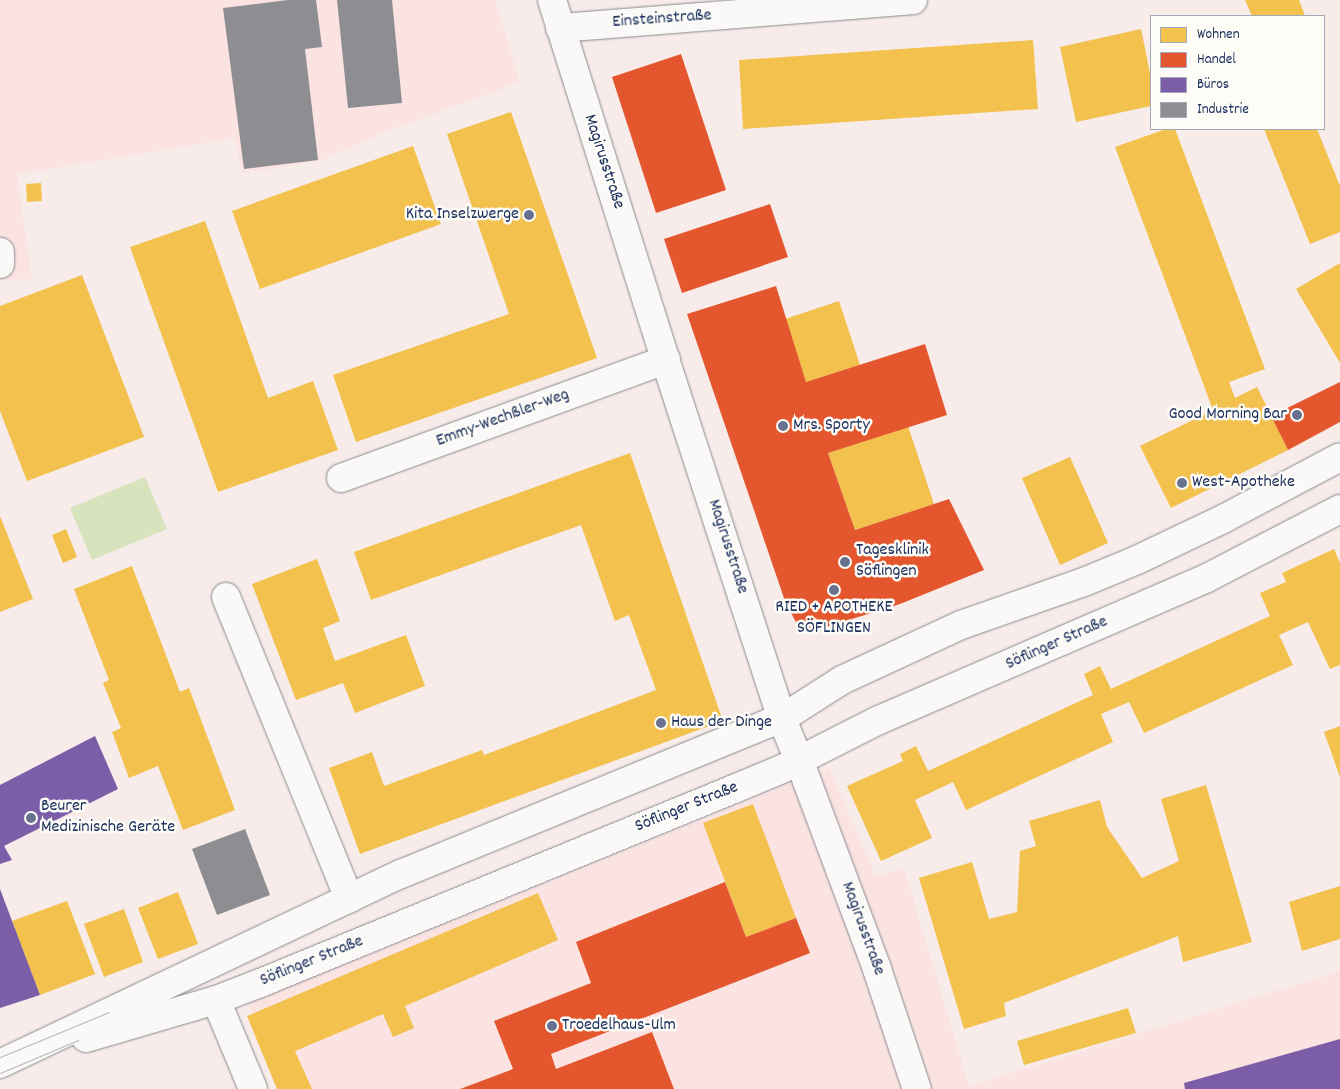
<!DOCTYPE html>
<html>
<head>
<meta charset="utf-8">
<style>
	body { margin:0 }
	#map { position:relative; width:1340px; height:1089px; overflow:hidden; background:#f7ecea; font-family:Dekko,sans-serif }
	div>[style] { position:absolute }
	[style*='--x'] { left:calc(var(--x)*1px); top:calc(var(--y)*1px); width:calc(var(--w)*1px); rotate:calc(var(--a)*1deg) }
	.built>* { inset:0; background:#fae3e0 }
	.green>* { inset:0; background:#d6e3bc }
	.homes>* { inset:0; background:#f2c14e }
	.shops>* { inset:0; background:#e4572e }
	.offices>* { inset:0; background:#7b5ea7 }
	.industry>* { inset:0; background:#8d8d92 }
	.roads { filter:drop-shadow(0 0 1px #8a8991) drop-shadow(0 0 1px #8a8991) }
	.street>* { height:28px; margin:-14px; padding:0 14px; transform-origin:14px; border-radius:14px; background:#faf9f7 }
	.secondary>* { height:28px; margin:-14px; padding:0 14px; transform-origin:14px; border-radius:14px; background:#faf9f7 }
	.tram>* { height:1px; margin:-0.5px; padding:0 0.5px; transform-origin:0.5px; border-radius:0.5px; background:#b6b6bb }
	.dots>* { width:14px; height:14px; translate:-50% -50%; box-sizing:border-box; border:2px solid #fdfcf7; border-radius:50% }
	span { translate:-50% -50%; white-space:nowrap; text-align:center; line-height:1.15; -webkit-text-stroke:5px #fdfcf7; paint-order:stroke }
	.street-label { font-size:18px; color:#1b2f5e }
	.poi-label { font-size:18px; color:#1b2f5e }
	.right { translate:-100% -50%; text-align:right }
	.left { translate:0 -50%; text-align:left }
	.legend { position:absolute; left:1150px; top:15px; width:175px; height:115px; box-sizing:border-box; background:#fdfcf7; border:1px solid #a3aaba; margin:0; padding:6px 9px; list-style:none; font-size:15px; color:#1b2f5e }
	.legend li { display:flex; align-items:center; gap:10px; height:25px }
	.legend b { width:25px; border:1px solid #a3aaba }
</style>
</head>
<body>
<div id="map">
	<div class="built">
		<i style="clip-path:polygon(0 0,495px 0,520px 82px,383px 133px,320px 161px,242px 173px,235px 138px,17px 174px,32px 279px,0 280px)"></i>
		<i style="clip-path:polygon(829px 768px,876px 876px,904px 868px,969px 1086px,1340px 971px,1340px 1089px,284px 1089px,248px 1002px,394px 945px)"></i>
	</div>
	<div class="green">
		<i style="clip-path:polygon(145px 477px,167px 529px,92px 560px,70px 508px)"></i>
	</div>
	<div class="homes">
		<i style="clip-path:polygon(1245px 0,1299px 0,1305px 16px,1252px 16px)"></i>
		<i style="clip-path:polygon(1141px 29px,1151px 78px,1151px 106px,1076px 122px,1060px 47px)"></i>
		<i style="clip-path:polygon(1033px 40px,1038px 109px,743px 129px,739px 60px)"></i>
		<i style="clip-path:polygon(511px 112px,597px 358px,356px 442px,333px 375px,509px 314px,447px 134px)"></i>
		<i style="clip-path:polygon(1166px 129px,1175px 129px,1265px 369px,1229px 382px,1235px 398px,1257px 387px,1288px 450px,1171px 508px,1140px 446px,1213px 410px,1115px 147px)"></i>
		<i style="clip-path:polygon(1264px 129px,1317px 129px,1340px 186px,1340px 232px,1310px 244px)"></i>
		<i style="clip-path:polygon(413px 146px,441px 224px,260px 289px,232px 211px)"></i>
		<i style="clip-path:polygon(41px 183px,42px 201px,27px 202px,26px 184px)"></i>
		<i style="clip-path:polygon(205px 221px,268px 398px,313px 381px,338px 450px,218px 492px,130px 247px)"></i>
		<i style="clip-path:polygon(1340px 263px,1340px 363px,1296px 289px)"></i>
		<i style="clip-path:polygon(82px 275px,144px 437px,27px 481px,0 411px,0 306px)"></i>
		<i style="clip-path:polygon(839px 301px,860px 365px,806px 382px,785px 319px)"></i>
		<i style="clip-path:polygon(908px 426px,934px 504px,855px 530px,828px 453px)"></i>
		<i style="clip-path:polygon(630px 453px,723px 721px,360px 854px,329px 768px,372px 752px,384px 786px,482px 750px,484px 755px,656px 690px,629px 615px,615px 621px,581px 525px,371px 600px,354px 552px)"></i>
		<i style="clip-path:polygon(1070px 457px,1108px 543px,1060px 565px,1022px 478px)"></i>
		<i style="clip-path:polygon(0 516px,33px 599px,0 612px)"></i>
		<i style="clip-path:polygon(66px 529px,77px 557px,63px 563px,52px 535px)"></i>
		<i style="clip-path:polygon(1334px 549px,1340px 563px,1340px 665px,1330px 669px,1308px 622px,1279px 635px,1293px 665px,1144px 733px,1129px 702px,1101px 714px,1113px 742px,966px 810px,953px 782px,915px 800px,932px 838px,881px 861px,847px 786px,903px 761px,900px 754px,916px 746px,928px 771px,1093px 695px,1084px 674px,1100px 666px,1111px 689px,1270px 616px,1260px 593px,1286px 582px,1282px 573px)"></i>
		<i style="clip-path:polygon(317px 559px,340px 621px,323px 628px,335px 661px,406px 635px,425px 686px,355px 713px,343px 683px,296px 700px,252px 584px)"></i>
		<i style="clip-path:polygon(132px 566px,180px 692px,189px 688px,235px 810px,183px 830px,158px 766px,129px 778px,112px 732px,121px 728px,103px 683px,109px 680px,74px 589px)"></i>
		<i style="clip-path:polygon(1340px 726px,1340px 777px,1324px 732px)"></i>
		<i style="clip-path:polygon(1206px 785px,1252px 942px,1183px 962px,1178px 936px,1004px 1003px,1006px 1016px,964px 1029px,919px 878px,972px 862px,989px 919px,1017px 912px,1020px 851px,1036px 846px,1029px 821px,1100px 800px,1107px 827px,1142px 878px,1179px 861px,1161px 799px)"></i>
		<i style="clip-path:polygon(753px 804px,796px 918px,746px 937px,703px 823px)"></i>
		<i style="clip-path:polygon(1340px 886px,1340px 939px,1302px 951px,1289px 902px)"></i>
		<i style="clip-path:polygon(178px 892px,198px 944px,158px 959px,138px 908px)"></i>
		<i style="clip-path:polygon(538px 893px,558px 940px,405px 1006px,414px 1028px,393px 1037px,383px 1014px,295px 1051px,312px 1089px,277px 1089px,247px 1016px)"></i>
		<i style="clip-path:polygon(67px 901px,95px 974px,40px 995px,12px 921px)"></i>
		<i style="clip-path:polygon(124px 909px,143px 962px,104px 977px,84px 924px)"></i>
		<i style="clip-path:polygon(1128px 1008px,1136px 1033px,1024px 1065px,1017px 1041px)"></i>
	</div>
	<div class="shops">
		<i style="clip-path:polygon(681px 54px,726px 190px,656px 213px,612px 77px)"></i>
		<i style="clip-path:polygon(770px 204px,788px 257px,682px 293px,664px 239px)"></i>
		<i style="clip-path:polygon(776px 286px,806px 382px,925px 344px,947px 415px,828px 453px,855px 530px,949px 499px,984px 570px,900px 604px,810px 632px,796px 622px,786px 604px,687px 314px)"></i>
		<i style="clip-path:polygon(1340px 382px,1340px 422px,1288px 450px,1271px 416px)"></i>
		<i style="clip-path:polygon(725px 882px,746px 937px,796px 918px,810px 953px,551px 1054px,556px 1069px,652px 1032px,674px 1089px,460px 1089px,513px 1069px,494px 1021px,591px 983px,576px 942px)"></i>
	</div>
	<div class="offices">
		<i style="clip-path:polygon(95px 736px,118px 789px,4px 846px,12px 860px,0 864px,0 785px)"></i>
		<i style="clip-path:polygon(0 889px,40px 995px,0 1008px)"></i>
		<i style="clip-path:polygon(1340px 1039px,1340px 1089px,1185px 1089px,1184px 1083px)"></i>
	</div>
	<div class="industry">
		<i style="clip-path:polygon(288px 0,316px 0,322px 47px,305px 49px,318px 160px,244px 169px,223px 8px)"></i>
		<i style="clip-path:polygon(337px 0,392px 0,402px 103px,348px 108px)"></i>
		<i style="clip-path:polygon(245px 829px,270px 895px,217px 915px,192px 849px)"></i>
	</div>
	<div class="roads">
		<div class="street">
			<i style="--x:560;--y:28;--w:354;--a:-4.5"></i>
			<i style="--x:0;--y:252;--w:12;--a:90"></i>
			<i style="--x:341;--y:478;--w:346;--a:-20"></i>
			<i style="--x:226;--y:597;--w:326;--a:67.8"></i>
			<i style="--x:799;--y:760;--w:223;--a:69.5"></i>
			<i style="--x:877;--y:969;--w:126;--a:71.6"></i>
			<i style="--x:216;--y:1000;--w:96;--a:67.4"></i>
		</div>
		<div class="secondary">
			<i style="--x:552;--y:0;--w:370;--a:72.5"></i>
			<i style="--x:663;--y:353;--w:383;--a:72"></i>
			<i style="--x:781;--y:717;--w:47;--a:67.3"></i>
			<i style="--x:86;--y:1038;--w:135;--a:-16.3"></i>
			<i style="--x:216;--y:1000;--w:45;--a:-20.9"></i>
			<i style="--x:258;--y:984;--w:514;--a:-22.28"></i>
			<i style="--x:734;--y:789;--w:52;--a:-22.6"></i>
			<i style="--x:782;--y:769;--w:109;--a:-26.8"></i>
			<i style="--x:879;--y:720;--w:357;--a:-23.4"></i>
			<i style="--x:1207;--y:578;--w:150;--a:-27.4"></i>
			<i style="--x:0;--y:1064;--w:444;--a:-25.4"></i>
			<i style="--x:401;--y:874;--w:396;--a:-22.3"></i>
			<i style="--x:767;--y:724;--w:28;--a:-26"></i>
			<i style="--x:792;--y:712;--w:59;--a:-32.6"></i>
			<i style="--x:842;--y:680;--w:131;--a:-24.8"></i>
			<i style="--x:961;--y:625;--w:130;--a:-19.3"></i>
			<i style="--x:1084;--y:582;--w:57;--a:-22.5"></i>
			<i style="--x:1137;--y:560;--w:98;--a:-25.5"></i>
			<i style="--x:1225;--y:518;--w:130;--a:-27.9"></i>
		</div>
	</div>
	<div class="tram">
		<i style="--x:0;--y:1057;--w:118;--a:-22.4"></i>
		<i style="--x:0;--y:1073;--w:85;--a:-22.9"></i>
	</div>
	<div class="dots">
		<i style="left:529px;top:215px;background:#68718f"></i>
		<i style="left:1297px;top:415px;background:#68718f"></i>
		<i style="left:783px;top:426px;background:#68718f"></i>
		<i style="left:1182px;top:483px;background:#68718f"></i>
		<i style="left:845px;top:562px;background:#68718f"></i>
		<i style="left:834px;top:590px;background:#68718f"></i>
		<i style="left:661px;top:723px;background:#68718f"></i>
		<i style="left:31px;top:818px;background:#68718f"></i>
		<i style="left:552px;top:1026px;background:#68718f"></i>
	</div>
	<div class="street-label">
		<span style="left:662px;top:20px;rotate:-4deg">Einsteinstraße</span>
		<span style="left:603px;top:162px;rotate:72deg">Magirusstraße</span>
		<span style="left:503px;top:419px;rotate:-20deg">Emmy-Wechßler-Weg</span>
		<span style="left:727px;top:547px;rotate:72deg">Magirusstraße</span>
		<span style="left:1057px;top:644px;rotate:-24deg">Söflinger Straße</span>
		<span style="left:687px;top:808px;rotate:-22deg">Söflinger Straße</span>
		<span style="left:862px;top:929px;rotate:70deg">Magirusstraße</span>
		<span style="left:312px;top:962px;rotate:-22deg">Söflinger Straße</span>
	</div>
	<div class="poi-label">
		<span class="right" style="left:519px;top:215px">Kita Inselzwerge</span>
		<span class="right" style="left:1287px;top:415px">Good Morning Bar</span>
		<span class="left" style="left:793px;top:426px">Mrs. Sporty</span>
		<span class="left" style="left:1192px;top:483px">West-Apotheke</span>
		<span class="left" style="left:856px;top:562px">Tagesklinik<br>Söflingen</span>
		<span style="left:834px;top:619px">RIED + APOTHEKE<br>SÖFLINGEN</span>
		<span class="left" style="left:671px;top:723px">Haus der Dinge</span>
		<span class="left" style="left:41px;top:818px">Beurer<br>Medizinische Geräte</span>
		<span class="left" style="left:562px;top:1026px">Troedelhaus-Ulm</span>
	</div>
	<ul class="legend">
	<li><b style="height:14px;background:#f2c14e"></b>Wohnen</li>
	<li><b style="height:14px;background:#e4572e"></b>Handel</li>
	<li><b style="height:14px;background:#7b5ea7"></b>Büros</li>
	<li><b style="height:14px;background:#8d8d92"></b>Industrie</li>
	</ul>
</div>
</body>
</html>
